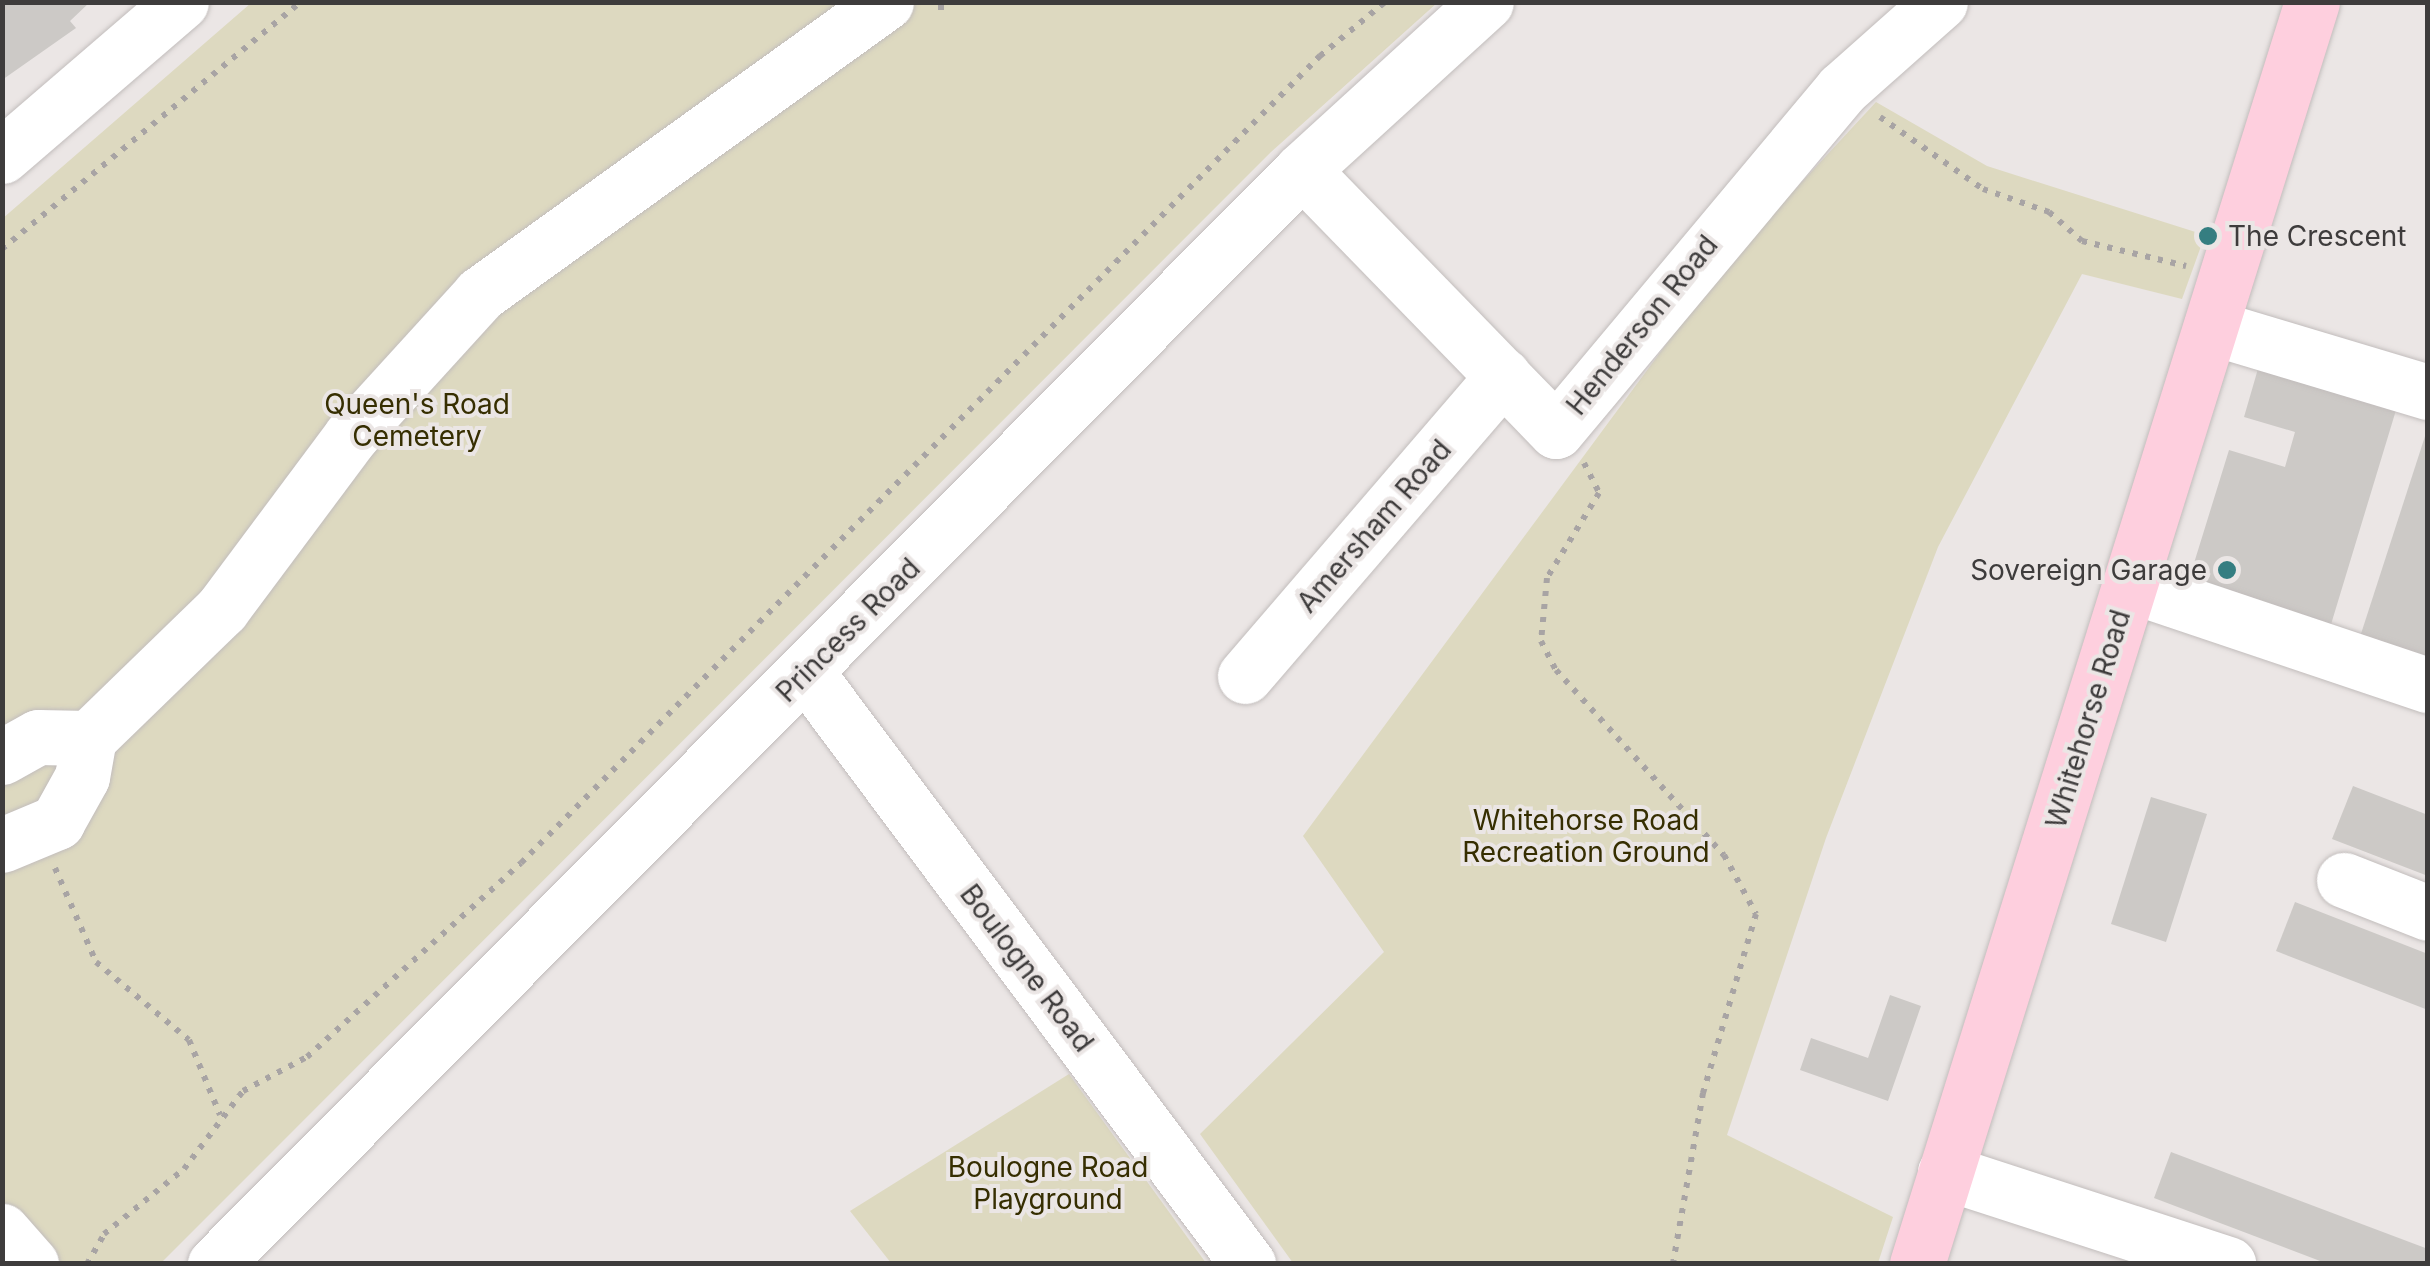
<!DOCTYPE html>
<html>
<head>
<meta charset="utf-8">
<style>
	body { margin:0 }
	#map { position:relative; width:2430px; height:1266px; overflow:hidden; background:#ebe6e5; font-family:Inter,sans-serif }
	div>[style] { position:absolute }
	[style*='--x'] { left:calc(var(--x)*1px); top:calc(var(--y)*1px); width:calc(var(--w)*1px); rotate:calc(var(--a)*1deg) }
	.green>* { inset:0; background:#ddd9c0 }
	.building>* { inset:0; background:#ccc9c6 }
	.path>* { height:6px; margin-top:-3px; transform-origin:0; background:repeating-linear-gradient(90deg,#a8a4a4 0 5px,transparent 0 13px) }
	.roads { filter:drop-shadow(0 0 2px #c2bdbc) drop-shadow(0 0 2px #c2bdbc) }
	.minor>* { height:55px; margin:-27.5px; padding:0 27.5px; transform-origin:27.5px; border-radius:27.5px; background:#fff }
	.major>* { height:55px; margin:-27.5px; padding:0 27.5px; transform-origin:27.5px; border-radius:27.5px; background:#fecfde }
	.dots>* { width:28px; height:28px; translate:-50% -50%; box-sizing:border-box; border:5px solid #ebe6e5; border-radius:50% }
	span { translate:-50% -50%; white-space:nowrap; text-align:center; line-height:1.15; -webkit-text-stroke:8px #ebe6e5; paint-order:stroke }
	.poi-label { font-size:28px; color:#3e3c3c }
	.left { translate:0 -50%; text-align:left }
	.right { translate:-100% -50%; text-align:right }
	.street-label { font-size:28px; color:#3e3c3c }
	.park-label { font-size:28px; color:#362e01 }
	.frame { position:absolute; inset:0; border:5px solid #3e3c3c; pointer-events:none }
</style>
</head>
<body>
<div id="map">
	<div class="green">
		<i style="clip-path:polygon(251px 3px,1437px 3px,1271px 152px,161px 1263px,3px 1263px,2px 219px)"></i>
		<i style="clip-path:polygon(1876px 102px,1987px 166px,2205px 235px,2182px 299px,2082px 274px,1938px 547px,1826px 838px,1727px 1135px,1893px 1217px,1878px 1263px,1293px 1263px,1200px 1134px,1384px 952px,1303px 836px,1724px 266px)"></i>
		<i style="clip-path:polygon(1069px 1074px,1206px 1263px,891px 1263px,850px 1211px)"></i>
	</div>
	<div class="building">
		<i style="clip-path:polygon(2px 2px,90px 2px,70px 21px,76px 28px,2px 80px)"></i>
		<i style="clip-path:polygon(2262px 355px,2400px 397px,2329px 631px,2186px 589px,2229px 450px,2285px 467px,2295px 432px,2244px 417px)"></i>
		<i style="clip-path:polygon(2428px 427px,2428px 666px,2358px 643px)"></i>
		<i style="clip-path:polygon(2353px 786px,2428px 815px,2428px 876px,2332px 839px)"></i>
		<i style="clip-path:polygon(2151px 797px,2207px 814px,2166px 942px,2111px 924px)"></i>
		<i style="clip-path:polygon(2295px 902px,2428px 954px,2428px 1010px,2276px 951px)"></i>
		<i style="clip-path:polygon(1890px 995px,1921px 1006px,1888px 1101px,1800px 1070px,1811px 1038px,1868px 1058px)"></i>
		<i style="clip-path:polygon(2171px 1152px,2428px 1249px,2428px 1264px,2328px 1264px,2154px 1198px)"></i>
	</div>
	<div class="path">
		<i style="--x:941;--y:10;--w:8;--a:-90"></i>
		<i style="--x:1880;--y:117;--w:126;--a:35"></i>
		<i style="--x:1983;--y:189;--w:70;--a:19.2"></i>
		<i style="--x:2049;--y:212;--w:44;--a:41.3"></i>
		<i style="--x:2082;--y:241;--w:107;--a:13.5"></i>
		<i style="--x:2;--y:249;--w:388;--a:-39.6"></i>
		<i style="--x:1584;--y:463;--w:34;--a:63"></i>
		<i style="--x:1599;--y:493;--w:100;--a:121.5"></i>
		<i style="--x:1547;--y:578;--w:63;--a:95.4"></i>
		<i style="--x:1541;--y:641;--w:33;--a:63"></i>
		<i style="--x:1556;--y:670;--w:250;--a:47.8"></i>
		<i style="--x:1724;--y:855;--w:67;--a:61.5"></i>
		<i style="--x:1756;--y:914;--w:187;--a:106.5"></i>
		<i style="--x:1703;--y:1093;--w:174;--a:100"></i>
		<i style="--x:55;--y:868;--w:103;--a:66.4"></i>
		<i style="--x:96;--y:962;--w:121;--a:40"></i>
		<i style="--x:189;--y:1040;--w:81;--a:67.5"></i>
		<i style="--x:87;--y:1264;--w:34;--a:-60"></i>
		<i style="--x:104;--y:1234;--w:103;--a:-39.1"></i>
		<i style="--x:184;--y:1169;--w:98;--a:-52.9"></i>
		<i style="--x:243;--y:1091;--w:72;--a:-28"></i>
		<i style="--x:307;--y:1057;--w:289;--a:-42.2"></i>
		<i style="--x:521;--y:863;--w:1136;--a:-45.29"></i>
		<i style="--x:1320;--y:56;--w:85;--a:-39.7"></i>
	</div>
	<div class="roads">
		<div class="minor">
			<i style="--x:2;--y:156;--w:236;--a:-40.7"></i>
			<i style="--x:1302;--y:170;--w:364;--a:45.8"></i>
			<i style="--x:1556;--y:431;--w:446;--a:-50.1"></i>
			<i style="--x:1842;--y:89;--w:131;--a:-41.6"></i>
			<i style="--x:2211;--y:327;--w:227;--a:16.7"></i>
			<i style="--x:2130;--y:585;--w:314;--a:18.6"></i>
			<i style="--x:806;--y:672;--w:739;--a:53.25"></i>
			<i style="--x:1245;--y:676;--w:396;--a:-49.3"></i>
			<i style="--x:2;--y:757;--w:41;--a:-29.1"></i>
			<i style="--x:38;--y:737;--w:51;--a:1.1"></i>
			<i style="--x:2;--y:845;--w:60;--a:-22.7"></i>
			<i style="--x:57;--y:822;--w:51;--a:-60.9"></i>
			<i style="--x:82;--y:777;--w:40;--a:-80"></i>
			<i style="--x:89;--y:738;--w:185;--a:-44.1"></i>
			<i style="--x:222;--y:609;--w:216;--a:-53.3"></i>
			<i style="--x:351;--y:436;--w:192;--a:-47.7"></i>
			<i style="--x:480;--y:294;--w:500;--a:-35.72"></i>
			<i style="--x:2344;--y:880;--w:90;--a:21.4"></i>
			<i style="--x:1945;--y:1172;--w:298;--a:18"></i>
			<i style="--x:2;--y:1231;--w:44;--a:48.7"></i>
			<i style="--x:215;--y:1264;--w:1542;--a:-45.18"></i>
			<i style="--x:1302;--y:170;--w:249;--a:-42.4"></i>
		</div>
		<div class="major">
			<i style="--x:1917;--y:1264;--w:1322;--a:-72.62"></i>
		</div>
	</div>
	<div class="dots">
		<i style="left:2208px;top:236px;background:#357e81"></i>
		<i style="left:2227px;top:570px;background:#357e81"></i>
	</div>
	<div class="poi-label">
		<span class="left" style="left:2228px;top:236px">The Crescent</span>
		<span class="right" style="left:2207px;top:570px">Sovereign Garage</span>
	</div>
	<div class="street-label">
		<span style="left:1642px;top:325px;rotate:-51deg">Henderson Road</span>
		<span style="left:1374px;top:526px;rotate:-49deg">Amersham Road</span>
		<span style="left:848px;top:630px;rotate:-45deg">Princess Road</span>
		<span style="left:2088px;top:719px;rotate:-73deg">Whitehorse Road</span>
		<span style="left:1027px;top:968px;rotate:53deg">Boulogne Road</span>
	</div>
	<div class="park-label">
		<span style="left:417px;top:420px">Queen's Road<br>Cemetery</span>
		<span style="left:1586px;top:836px">Whitehorse Road<br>Recreation Ground</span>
		<span style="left:1048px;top:1183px">Boulogne Road<br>Playground</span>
	</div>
	<div class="frame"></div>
</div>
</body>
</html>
